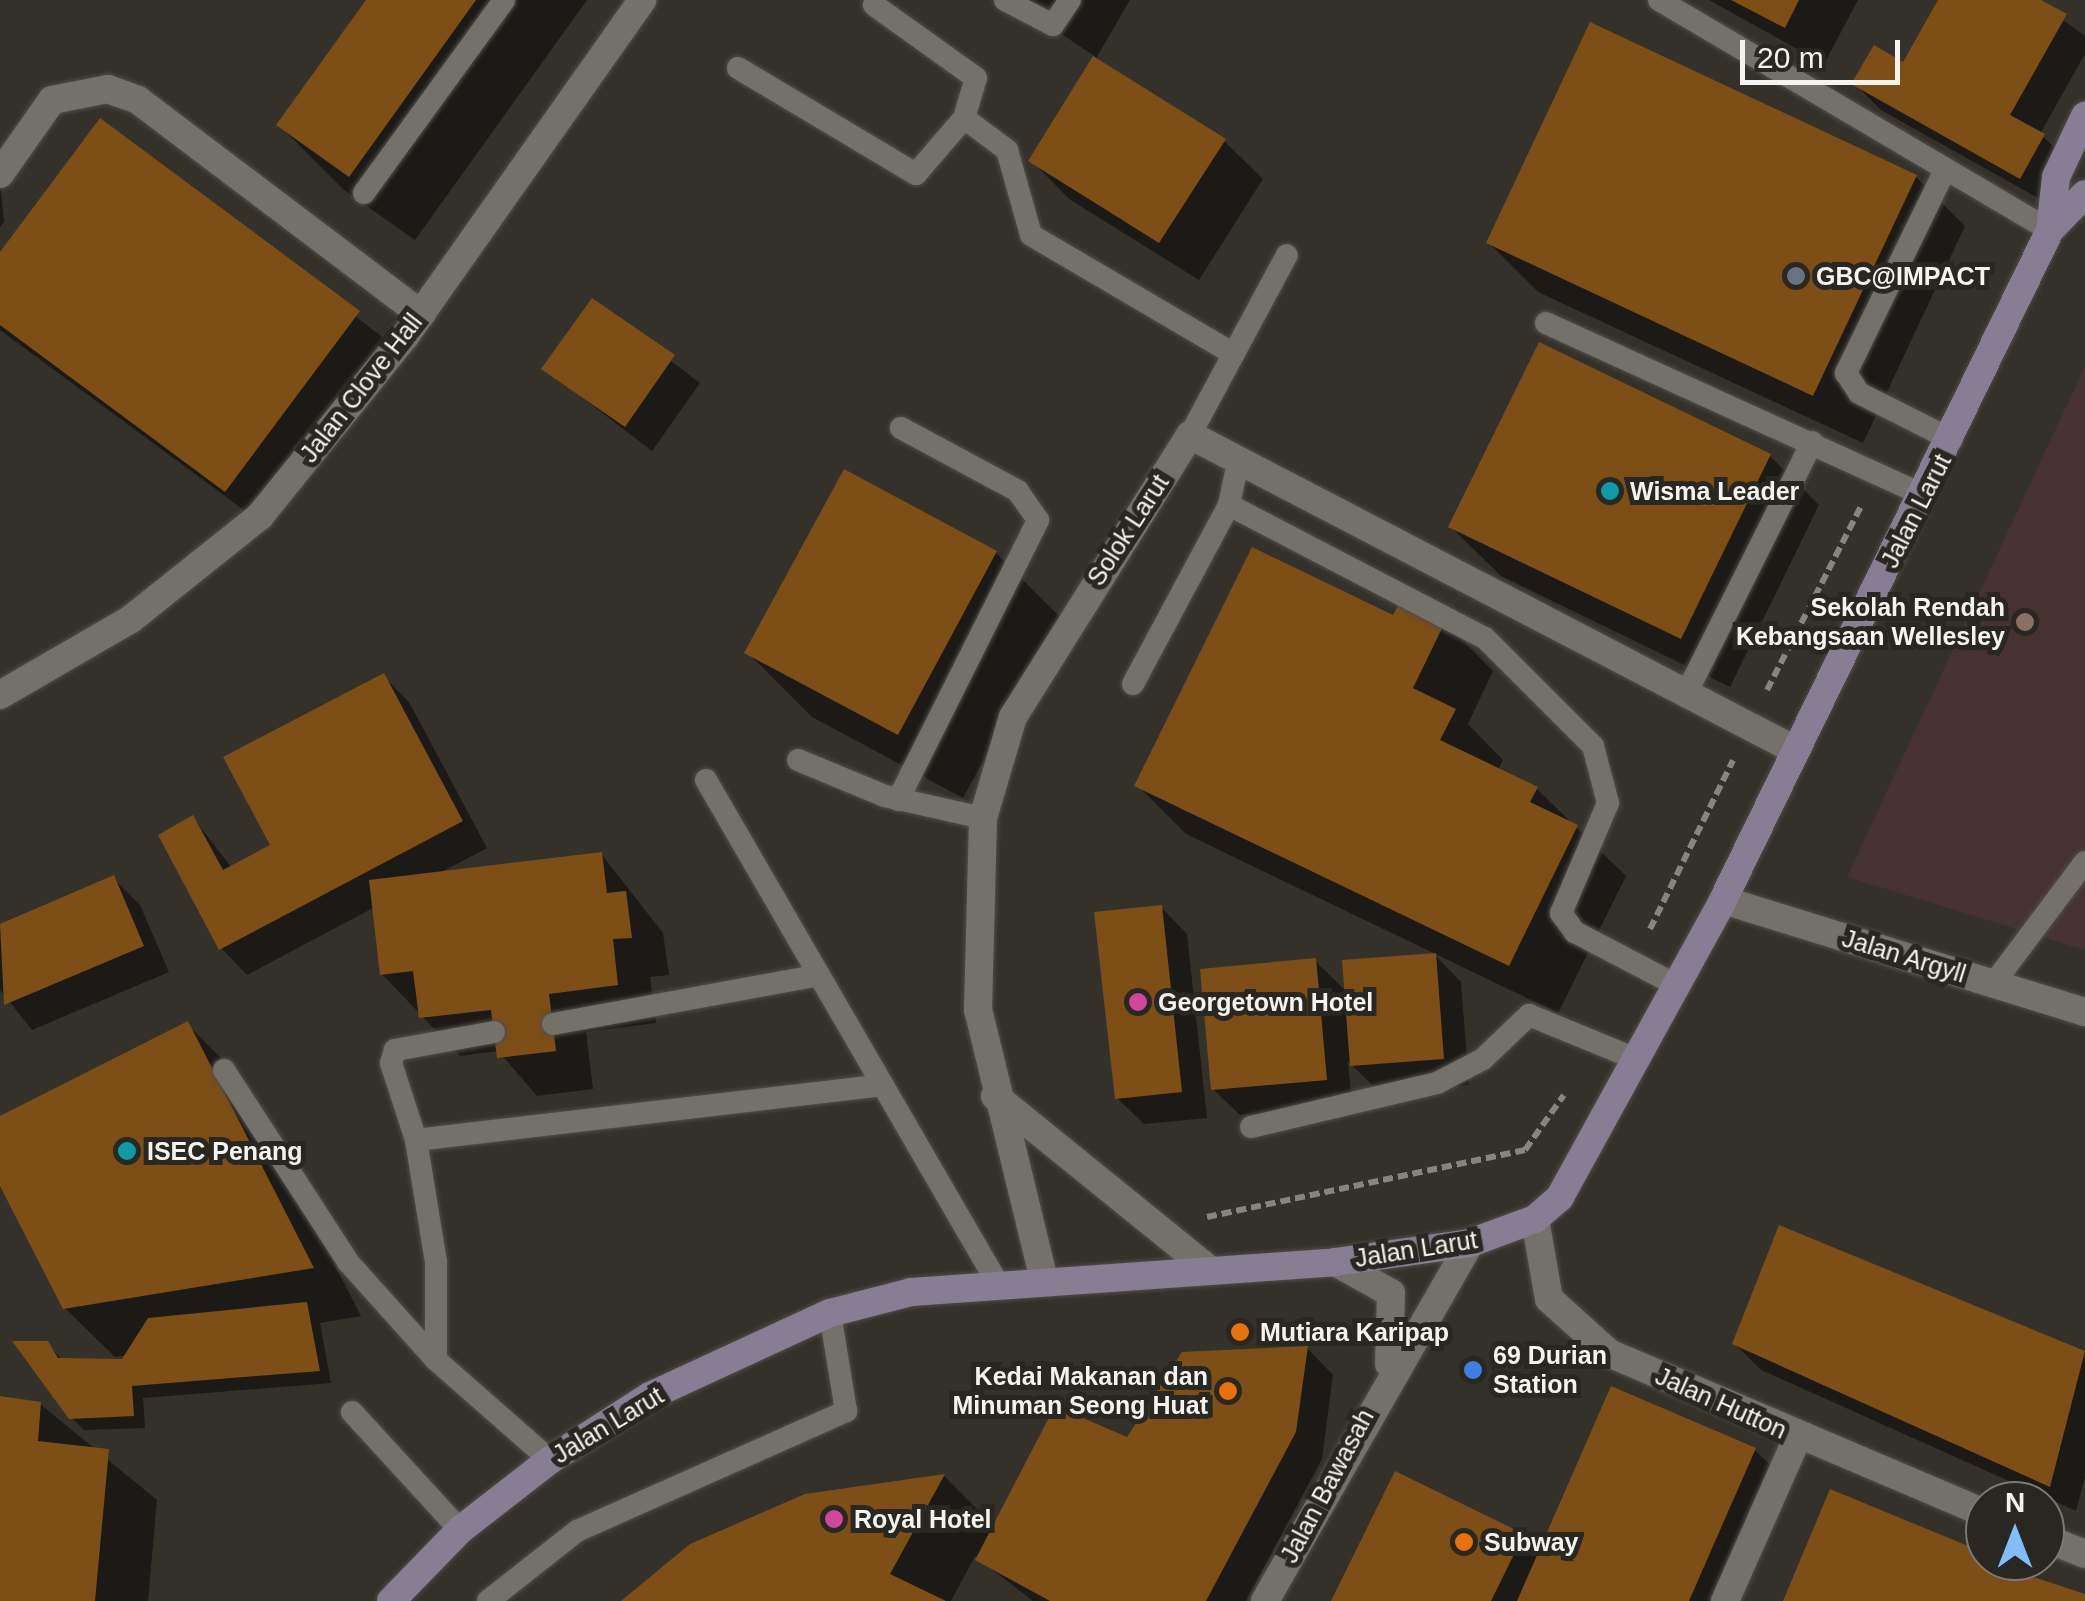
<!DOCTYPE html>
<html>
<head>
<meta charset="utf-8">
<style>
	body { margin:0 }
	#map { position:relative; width:2085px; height:1601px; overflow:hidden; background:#33312a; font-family:Helvetica,sans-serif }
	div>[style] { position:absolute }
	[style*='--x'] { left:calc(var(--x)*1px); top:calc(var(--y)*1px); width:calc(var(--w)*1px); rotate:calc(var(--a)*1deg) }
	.education>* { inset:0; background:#473232 }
	.shadow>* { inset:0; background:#0007 }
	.building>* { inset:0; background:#7d4f17 }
	.path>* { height:6px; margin-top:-3px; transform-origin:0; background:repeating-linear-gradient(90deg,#878580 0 10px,transparent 0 15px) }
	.roads { filter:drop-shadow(0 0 2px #4f4d48) drop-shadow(0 0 2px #4f4d48) }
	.service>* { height:22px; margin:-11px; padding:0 11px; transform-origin:11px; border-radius:11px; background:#73716a }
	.minor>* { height:28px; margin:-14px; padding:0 14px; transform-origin:14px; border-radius:14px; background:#73716a }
	.tertiary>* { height:28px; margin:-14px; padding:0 14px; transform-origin:14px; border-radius:14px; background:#73716a }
	.secondary>* { height:28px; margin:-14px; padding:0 14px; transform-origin:14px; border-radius:14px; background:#877e93 }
	.dots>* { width:28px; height:28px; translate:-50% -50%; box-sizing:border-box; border:5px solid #292721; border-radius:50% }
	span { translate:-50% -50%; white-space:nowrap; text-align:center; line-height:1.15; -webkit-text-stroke:10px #292721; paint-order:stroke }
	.poi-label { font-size:25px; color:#f4f3ef; font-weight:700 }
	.left { translate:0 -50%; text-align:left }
	.right { translate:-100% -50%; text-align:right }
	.street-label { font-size:25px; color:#f4f3ef }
	.north { position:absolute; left:1965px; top:1481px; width:100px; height:100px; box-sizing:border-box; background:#292721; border:2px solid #7a7973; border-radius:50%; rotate:0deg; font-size:28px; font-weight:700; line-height:40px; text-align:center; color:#f4f3ef }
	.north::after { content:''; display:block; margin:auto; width:35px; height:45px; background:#80bdfa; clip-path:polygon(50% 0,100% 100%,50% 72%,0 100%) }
	.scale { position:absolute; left:1740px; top:40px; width:160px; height:45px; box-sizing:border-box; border:5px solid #f4f3ef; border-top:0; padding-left:12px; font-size:30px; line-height:35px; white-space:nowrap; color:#f4f3ef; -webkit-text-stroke:8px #292721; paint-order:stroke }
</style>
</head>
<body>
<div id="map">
	<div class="education">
		<i style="clip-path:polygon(2085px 366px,2085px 950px,1847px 877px)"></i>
	</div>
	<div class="shadow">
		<i style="clip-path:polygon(369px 0,587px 0,415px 240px,344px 190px,279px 125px)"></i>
		<i style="clip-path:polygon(1010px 0,1130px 0,1095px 60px,1224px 141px,1263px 179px,1199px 280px,1069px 199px,1031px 160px,1096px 57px)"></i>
		<i style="clip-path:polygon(1709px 0,1858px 0,1824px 64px)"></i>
		<i style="clip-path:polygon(1941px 0,2036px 0,2085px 36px,2085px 54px,2040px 134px,2070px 162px,2047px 203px,1881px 110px,1855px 84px,1904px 66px)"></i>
		<i style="clip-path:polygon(100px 122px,385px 339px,252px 516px,0 330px,0 256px)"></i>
		<i style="clip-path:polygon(1916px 177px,1965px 226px,1863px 443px,1538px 292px,1489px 243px)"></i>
		<i style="clip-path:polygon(0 181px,4px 222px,0 227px)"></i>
		<i style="clip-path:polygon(592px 301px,700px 383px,652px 451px,544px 368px)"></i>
		<i style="clip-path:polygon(1770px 456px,1819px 505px,1730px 687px,1501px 576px,1451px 527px)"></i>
		<i style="clip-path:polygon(845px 472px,996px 553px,1061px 618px,963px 798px,812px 717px,747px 652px)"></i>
		<i style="clip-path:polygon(1394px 619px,1444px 622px,1493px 671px,1468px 724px,1503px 760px,1498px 770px,1537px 789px,1626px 876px,1558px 1013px,1186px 834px,1137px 785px)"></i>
		<i style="clip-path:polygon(383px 676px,409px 702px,487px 848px,438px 874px,602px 855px,663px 933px,669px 975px,650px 977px,656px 1023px,586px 1032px,593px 1089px,537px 1096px,498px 1051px,460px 1056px,382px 974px,375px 907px,247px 975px,221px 948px,193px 818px,232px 868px,273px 846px)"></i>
		<i style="clip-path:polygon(113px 878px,140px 905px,169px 972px,32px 1030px,0 990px,0 926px)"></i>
		<i style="clip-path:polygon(1161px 907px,1187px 934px,1207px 1118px,1144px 1124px,1117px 1098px)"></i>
		<i style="clip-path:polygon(1435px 955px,1461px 982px,1469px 1085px,1378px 1091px,1348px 1061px,1352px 1105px,1240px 1115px,1213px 1089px,1315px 961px,1347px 992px)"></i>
		<i style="clip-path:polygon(187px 1024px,236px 1073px,361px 1316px,320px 1323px,331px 1383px,143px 1398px,145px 1428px,84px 1430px,71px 1417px,47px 1343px,63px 1361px,123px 1362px,127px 1355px,115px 1357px,65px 1308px,0 1180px,0 1119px)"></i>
		<i style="clip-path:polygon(1781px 1228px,2085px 1353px,2085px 1477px,2076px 1511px,1761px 1370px,1735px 1344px)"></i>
		<i style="clip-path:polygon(1307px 1348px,1333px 1375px,1322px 1459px,1246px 1601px,1033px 1601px,975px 1556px,951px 1601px,625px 1601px,806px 1497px,944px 1476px,995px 1527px,1128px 1440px)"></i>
		<i style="clip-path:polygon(0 1398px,40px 1404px,157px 1500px,148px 1601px,0 1601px)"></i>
		<i style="clip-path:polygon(1755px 1450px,1781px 1476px,1726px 1601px,1334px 1601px,1523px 1536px,1540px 1554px)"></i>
		<i style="clip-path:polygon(1985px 1556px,2085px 1601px,1786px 1601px)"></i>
	</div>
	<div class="building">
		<i style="clip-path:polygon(366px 0,476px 0,349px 177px,276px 125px)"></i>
		<i style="clip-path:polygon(1731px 0,1799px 0,1785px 28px)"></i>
		<i style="clip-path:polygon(1938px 0,2041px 0,2067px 14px,2010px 115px,2045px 134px,2020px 179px,1851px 84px,1874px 45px,1903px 62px)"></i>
		<i style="clip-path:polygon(1590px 22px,1917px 175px,1813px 396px,1486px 243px)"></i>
		<i style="clip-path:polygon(1093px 56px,1226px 139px,1159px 243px,1028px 161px)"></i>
		<i style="clip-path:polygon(100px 118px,360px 311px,225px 492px,0 325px,0 252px)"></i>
		<i style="clip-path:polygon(592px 298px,675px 355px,625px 427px,541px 369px)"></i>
		<i style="clip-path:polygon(1539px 342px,1771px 454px,1681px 639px,1448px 527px)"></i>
		<i style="clip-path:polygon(844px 469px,997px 551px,898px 735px,744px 653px)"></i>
		<i style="clip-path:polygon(1252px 547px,1393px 615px,1402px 598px,1446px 620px,1413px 688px,1456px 709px,1440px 740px,1538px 787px,1530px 802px,1578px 825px,1509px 966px,1134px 786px)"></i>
		<i style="clip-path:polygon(384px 673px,463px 821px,219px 950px,158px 835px,193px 815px,223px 870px,270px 845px,223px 757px)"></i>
		<i style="clip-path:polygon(602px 852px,607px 893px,626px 891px,632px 938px,613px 939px,618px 985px,549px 994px,556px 1051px,497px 1058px,491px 1010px,419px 1018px,413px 971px,380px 975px,369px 880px)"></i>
		<i style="clip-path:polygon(114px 875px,144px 946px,4px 1005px,0 924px)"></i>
		<i style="clip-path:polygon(1162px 905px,1182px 1092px,1115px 1099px,1094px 912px)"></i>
		<i style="clip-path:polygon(1436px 953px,1444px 1059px,1350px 1066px,1342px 960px)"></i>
		<i style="clip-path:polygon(1316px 958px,1327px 1080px,1211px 1090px,1200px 969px)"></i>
		<i style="clip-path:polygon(188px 1021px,314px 1268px,63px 1309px,0 1186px,0 1116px)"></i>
		<i style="clip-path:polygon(1779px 1225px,2085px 1351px,2050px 1487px,1732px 1344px)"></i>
		<i style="clip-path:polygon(307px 1302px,320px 1371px,132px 1386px,134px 1416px,69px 1419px,12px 1341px,48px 1341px,58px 1358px,122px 1359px,148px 1318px)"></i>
		<i style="clip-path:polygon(1308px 1346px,1296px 1432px,1206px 1601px,1050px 1601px,975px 1560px,1055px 1406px,1127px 1437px,1182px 1352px)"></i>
		<i style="clip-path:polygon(1611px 1386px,1756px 1448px,1689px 1601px,1517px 1601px)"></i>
		<i style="clip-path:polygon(0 1396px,41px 1402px,38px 1441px,109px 1449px,95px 1601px,0 1601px)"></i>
		<i style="clip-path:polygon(1395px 1471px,1524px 1534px,1491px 1601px,1331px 1601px)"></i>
		<i style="clip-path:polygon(945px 1474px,890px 1574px,946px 1601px,621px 1601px,690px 1544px,805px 1494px)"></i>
		<i style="clip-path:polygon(1830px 1489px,1985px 1553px,1985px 1561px,2085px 1594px,2085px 1601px,1783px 1601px)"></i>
	</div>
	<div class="path">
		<i style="--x:1767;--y:690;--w:207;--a:-62.9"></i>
		<i style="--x:1650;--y:929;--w:188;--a:-63.8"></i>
		<i style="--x:1207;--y:1217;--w:325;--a:-11.9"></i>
		<i style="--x:1525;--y:1150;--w:67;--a:-54.7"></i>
	</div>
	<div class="roads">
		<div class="service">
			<i style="--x:1005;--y:0;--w:54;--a:27.5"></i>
			<i style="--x:1053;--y:25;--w:30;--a:-56"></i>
			<i style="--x:1659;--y:0;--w:454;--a:30.5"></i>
			<i style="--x:874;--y:5;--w:125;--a:35.6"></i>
			<i style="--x:976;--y:78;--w:42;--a:106.7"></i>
			<i style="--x:964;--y:118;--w:54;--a:36.7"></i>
			<i style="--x:1007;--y:150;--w:88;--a:74.2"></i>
			<i style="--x:1031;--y:235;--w:235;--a:30.4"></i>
			<i style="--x:738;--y:68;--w:207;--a:30.8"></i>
			<i style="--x:916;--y:174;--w:74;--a:-49.4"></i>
			<i style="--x:1944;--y:172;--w:224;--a:116"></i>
			<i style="--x:1846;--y:373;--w:24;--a:57"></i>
			<i style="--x:1859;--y:393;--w:104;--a:26.8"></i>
			<i style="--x:364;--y:193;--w:238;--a:-54"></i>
			<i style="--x:1546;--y:323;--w:414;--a:24.5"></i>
			<i style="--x:1190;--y:435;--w:204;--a:-61.7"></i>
			<i style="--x:1229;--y:505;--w:288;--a:27.5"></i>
			<i style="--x:1485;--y:638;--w:153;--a:45"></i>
			<i style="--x:1593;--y:746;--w:59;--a:75.3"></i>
			<i style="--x:1608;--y:803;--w:120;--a:113.1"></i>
			<i style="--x:1561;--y:913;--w:24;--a:54"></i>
			<i style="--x:1575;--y:932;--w:114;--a:27.7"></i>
			<i style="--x:1133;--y:684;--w:203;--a:-61.8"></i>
			<i style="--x:1229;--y:505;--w:44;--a:-78.2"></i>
			<i style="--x:1685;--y:696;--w:284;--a:-63.4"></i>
			<i style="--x:798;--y:760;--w:94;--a:22.5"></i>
			<i style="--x:885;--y:796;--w:100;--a:12.7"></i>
			<i style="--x:706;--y:780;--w:582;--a:59.91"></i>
			<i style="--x:898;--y:800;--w:313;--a:-63.4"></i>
			<i style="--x:1038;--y:520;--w:35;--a:-125"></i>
			<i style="--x:1018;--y:491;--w:133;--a:-151.7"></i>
			<i style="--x:1994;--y:983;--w:151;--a:-53.1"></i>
			<i style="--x:553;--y:1024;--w:270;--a:-10.4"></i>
			<i style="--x:494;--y:1032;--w:101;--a:169.7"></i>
			<i style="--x:395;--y:1050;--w:14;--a:107"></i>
			<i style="--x:391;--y:1063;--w:81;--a:72"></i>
			<i style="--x:416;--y:1140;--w:470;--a:-6.7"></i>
			<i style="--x:224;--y:1070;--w:229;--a:57.1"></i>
			<i style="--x:348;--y:1262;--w:132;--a:48.1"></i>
			<i style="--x:1251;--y:1127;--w:191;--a:-13.3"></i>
			<i style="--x:1437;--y:1083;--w:52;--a:-27.6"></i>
			<i style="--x:1483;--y:1059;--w:64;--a:-43.7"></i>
			<i style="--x:1529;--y:1015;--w:116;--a:22.4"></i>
			<i style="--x:416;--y:1140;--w:124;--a:80.7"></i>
			<i style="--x:436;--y:1262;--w:98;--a:90"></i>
			<i style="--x:436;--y:1360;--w:152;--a:41.3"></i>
			<i style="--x:352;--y:1412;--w:160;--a:47.5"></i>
			<i style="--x:488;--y:1601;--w:113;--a:-38.2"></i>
			<i style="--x:577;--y:1531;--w:295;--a:-24"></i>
			<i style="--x:846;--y:1411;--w:99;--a:-99.3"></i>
		</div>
		<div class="minor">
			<i style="--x:0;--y:174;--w:90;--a:-54.9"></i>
			<i style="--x:52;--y:100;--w:57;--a:-11.1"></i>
			<i style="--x:108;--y:89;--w:32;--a:20"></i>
			<i style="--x:138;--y:100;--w:355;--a:37.1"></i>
			<i style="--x:0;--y:695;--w:151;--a:-30.1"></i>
			<i style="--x:131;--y:619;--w:165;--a:-38.6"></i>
			<i style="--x:260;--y:516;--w:233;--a:-51.1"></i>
			<i style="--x:406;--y:335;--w:410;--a:-54.8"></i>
			<i style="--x:995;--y:1096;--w:277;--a:39"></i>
			<i style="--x:1335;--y:1262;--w:64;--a:29"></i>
			<i style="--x:1391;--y:1293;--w:71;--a:91.6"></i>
			<i style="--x:1044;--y:1280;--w:278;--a:-103.7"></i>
			<i style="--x:978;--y:1010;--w:192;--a:-88.5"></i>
			<i style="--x:983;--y:818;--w:105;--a:-73.5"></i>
			<i style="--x:1013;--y:717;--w:333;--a:-57.9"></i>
			<i style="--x:1190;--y:435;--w:682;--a:27.5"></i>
			<i style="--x:1265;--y:1601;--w:413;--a:-60.2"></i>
			<i style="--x:1725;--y:1601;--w:180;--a:-66.1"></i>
		</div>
		<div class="tertiary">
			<i style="--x:1723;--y:900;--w:379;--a:17.2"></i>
			<i style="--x:1535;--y:1219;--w:81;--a:80.1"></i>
			<i style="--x:1549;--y:1299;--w:81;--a:42"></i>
			<i style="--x:1609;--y:1353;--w:409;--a:23.1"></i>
			<i style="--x:2045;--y:1538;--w:43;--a:21.8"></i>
		</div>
		<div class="secondary">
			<i style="--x:2050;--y:230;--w:50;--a:-45.8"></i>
			<i style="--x:391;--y:1601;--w:99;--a:-45.8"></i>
			<i style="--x:460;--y:1530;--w:114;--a:-37.9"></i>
			<i style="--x:550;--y:1460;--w:119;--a:-32.6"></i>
			<i style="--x:650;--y:1396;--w:198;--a:-24.8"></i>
			<i style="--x:830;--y:1313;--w:84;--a:-14.5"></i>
			<i style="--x:911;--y:1292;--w:425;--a:-4"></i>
			<i style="--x:1335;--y:1262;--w:136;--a:-8"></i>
			<i style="--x:1470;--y:1243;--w:69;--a:-20.3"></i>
			<i style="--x:1535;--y:1219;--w:33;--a:-41"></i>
			<i style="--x:1560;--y:1197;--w:339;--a:-61.2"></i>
			<i style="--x:1723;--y:900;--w:746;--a:-63.98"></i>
			<i style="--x:2050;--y:230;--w:53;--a:-83.5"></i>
			<i style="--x:2056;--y:177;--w:68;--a:-64.6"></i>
		</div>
	</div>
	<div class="dots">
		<i style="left:1796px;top:276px;background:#6b7280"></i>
		<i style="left:1610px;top:491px;background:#0f9aa8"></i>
		<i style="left:2025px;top:622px;background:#8d6e63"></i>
		<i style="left:1138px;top:1002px;background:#d1479c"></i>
		<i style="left:127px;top:1151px;background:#0f9aa8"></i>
		<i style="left:1240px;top:1332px;background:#e8710a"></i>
		<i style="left:1473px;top:1370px;background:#3f7fe0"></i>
		<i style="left:1228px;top:1391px;background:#e8710a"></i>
		<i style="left:834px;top:1519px;background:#d1479c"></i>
		<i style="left:1464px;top:1542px;background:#e8710a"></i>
	</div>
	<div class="poi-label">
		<span class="left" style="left:1816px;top:276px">GBC@IMPACT</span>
		<span class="left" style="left:1630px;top:491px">Wisma Leader</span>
		<span class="right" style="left:2005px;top:622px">Sekolah Rendah<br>Kebangsaan Wellesley</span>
		<span class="left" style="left:1158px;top:1002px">Georgetown Hotel</span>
		<span class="left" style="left:147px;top:1151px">ISEC Penang</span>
		<span class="left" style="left:1260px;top:1332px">Mutiara Karipap</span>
		<span class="left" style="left:1493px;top:1370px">69 Durian<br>Station</span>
		<span class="right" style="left:1208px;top:1391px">Kedai Makanan dan<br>Minuman Seong Huat</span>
		<span class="left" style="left:854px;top:1519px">Royal Hotel</span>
		<span class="left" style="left:1484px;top:1542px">Subway</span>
	</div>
	<div class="street-label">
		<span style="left:361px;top:388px;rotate:-52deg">Jalan Clove Hall</span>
		<span style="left:1916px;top:511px;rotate:-63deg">Jalan Larut</span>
		<span style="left:1128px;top:530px;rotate:-57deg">Solok Larut</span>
		<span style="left:1904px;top:956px;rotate:17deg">Jalan Argyll</span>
		<span style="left:1416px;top:1249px;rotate:-9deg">Jalan Larut</span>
		<span style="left:1721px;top:1403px;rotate:24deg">Jalan Hutton</span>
		<span style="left:608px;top:1425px;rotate:-31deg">Jalan Larut</span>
		<span style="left:1327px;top:1486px;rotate:-62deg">Jalan Bawasah</span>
	</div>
	<div class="north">N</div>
	<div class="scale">20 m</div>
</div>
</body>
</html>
